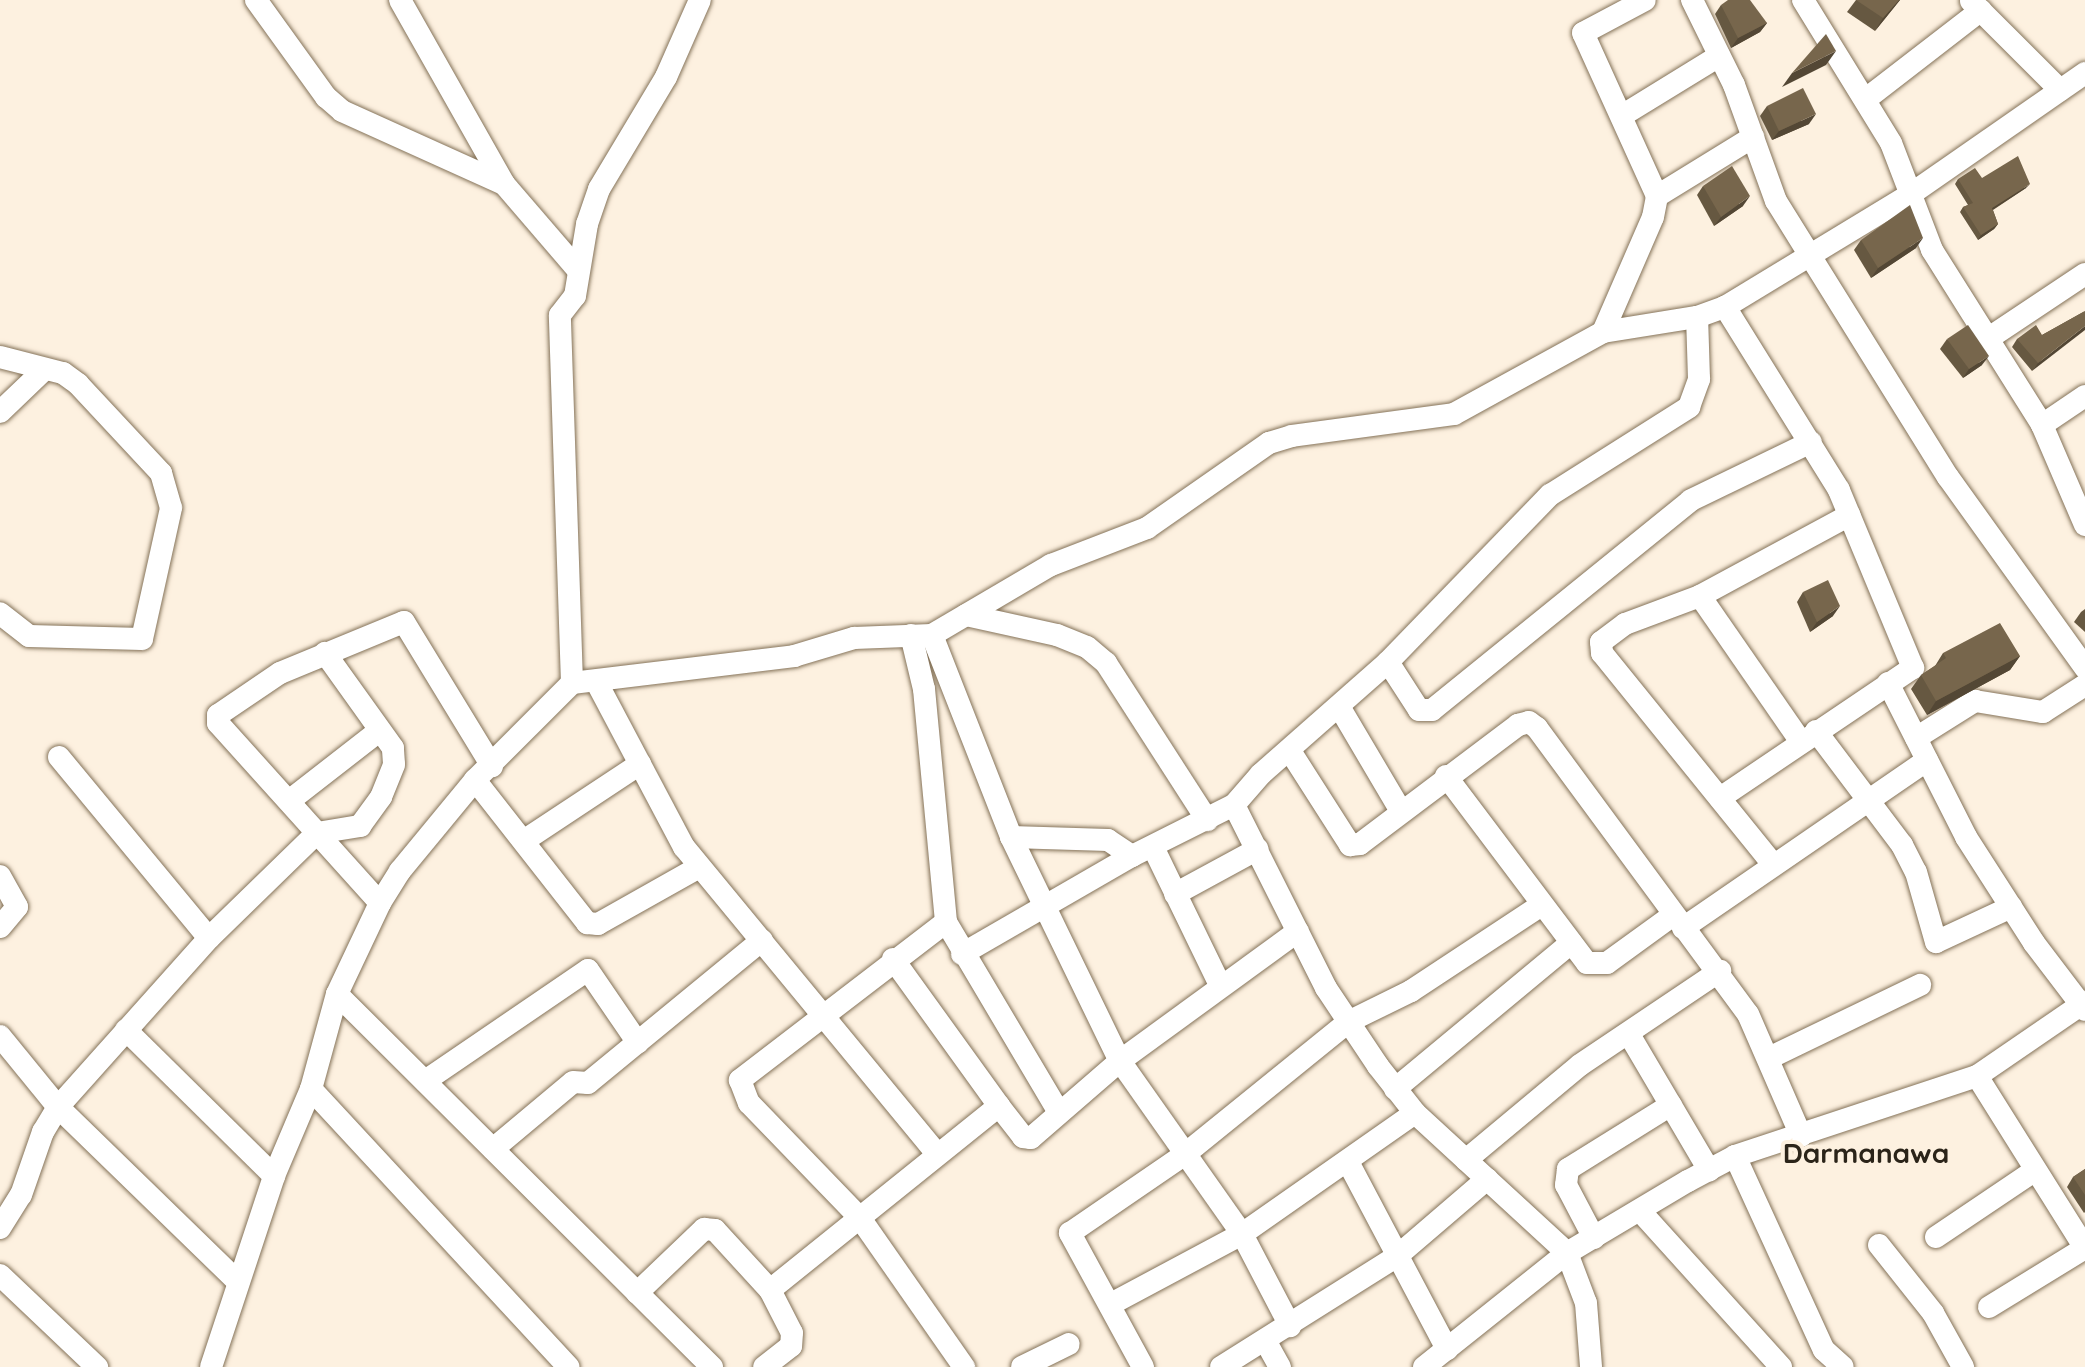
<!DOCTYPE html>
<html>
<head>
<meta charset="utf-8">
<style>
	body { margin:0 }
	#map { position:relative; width:2085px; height:1367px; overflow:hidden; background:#fdf1e0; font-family:Quicksand,sans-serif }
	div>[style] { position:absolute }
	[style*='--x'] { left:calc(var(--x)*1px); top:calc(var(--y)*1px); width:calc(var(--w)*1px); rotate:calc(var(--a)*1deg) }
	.roads { filter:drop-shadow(0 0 2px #847258) drop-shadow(0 0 2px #847258) }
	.minor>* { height:22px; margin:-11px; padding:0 11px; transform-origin:11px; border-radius:11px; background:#fff }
	.wall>* { inset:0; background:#665841 }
	.shaded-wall>* { inset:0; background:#534735 }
	.building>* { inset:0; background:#77664c }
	span { translate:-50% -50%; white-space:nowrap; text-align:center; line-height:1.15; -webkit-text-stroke:8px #fdf1e0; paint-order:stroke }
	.district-label { font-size:28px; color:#2b2419; font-weight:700 }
</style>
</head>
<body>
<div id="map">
	<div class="roads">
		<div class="minor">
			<i style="--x:256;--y:0;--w:120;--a:54.2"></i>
			<i style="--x:326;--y:97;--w:21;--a:41"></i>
			<i style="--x:342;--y:111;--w:178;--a:24.3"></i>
			<i style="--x:400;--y:0;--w:211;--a:60.5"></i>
			<i style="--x:504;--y:184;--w:113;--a:49.3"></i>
			<i style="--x:1692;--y:0;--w:95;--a:63.7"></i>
			<i style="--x:1734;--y:85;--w:123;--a:70.1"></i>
			<i style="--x:1776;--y:201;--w:325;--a:58.1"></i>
			<i style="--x:1948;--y:477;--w:235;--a:54.3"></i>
			<i style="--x:1803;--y:0;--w:168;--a:58.4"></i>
			<i style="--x:1891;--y:143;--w:115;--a:69"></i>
			<i style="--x:1932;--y:250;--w:207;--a:57.8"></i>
			<i style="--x:2042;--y:425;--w:109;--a:66.7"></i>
			<i style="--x:1971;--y:1;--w:126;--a:45"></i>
			<i style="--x:1866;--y:99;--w:145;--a:-37.7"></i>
			<i style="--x:1623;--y:115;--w:113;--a:-31.6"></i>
			<i style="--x:1657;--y:196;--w:113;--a:-31.6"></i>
			<i style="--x:1603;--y:332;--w:125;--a:-66.5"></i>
			<i style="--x:1653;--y:217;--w:21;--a:-79"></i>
			<i style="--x:1657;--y:196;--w:179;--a:-114.4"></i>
			<i style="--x:1583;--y:33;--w:70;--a:-28"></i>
			<i style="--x:1986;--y:340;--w:119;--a:-33.7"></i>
			<i style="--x:0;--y:357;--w:65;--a:14.3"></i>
			<i style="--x:63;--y:373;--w:19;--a:36"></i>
			<i style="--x:78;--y:384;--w:122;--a:47"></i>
			<i style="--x:161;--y:473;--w:36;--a:74"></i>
			<i style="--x:171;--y:508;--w:134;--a:102.5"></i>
			<i style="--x:142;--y:639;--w:113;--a:-178.5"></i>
			<i style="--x:29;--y:636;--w:37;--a:-142"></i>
			<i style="--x:0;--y:412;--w:62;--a:-43.7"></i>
			<i style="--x:2042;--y:425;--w:52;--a:-34"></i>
			<i style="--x:1700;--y:596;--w:178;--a:55.3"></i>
			<i style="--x:966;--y:615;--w:93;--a:12.4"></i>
			<i style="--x:1057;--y:635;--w:32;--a:22"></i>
			<i style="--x:1087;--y:647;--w:25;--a:40"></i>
			<i style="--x:1106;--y:663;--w:187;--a:57.2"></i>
			<i style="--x:911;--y:635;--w:56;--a:76.5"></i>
			<i style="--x:924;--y:689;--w:234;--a:84.6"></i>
			<i style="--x:946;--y:922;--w:221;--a:59.3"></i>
			<i style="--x:932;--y:635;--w:217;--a:68.6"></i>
			<i style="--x:1011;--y:837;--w:249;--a:64.1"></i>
			<i style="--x:1120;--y:1061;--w:212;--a:54.8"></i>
			<i style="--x:1242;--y:1234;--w:104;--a:62.4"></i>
			<i style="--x:1388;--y:662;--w:57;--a:57.1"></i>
			<i style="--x:1419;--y:710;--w:13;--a:0"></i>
			<i style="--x:1432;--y:710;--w:333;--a:-39"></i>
			<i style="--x:1691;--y:500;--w:133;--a:-25.8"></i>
			<i style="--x:596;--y:681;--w:188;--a:62.1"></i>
			<i style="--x:684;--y:847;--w:398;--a:50.5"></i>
			<i style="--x:572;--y:683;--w:224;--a:-6.9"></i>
			<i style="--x:794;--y:656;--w:63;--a:-16.7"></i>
			<i style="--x:854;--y:638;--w:78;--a:-2.2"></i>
			<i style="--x:932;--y:635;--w:138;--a:-30.5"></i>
			<i style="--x:1051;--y:565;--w:103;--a:-21.1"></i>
			<i style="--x:1147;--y:528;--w:149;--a:-34.9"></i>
			<i style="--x:1269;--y:443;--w:24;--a:-17"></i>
			<i style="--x:1292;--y:436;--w:163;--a:-7.7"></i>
			<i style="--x:1454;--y:414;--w:170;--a:-28.8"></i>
			<i style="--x:1603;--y:332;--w:95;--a:-9.1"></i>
			<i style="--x:1697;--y:317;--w:30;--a:-20"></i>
			<i style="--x:1725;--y:307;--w:218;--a:-31.3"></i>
			<i style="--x:1911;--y:194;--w:212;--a:-34.8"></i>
			<i style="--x:1888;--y:683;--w:173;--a:63.1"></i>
			<i style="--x:1966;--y:837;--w:126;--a:57.3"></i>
			<i style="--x:2034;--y:943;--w:84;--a:52.7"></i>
			<i style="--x:1340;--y:708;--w:120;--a:59.4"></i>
			<i style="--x:1816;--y:731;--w:143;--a:53"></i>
			<i style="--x:1902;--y:845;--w:30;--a:63"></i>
			<i style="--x:1916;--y:872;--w:73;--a:74.1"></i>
			<i style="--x:1936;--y:942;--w:83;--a:-25"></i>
			<i style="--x:1916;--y:738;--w:70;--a:-32.1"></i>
			<i style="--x:1975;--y:701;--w:69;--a:9.2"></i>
			<i style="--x:2043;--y:712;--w:50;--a:-32.7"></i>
			<i style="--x:1290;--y:751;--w:112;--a:57.4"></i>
			<i style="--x:1350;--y:845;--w:10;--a:-6"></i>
			<i style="--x:1360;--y:844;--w:198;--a:-37"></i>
			<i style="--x:1518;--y:725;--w:11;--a:-15"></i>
			<i style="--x:1529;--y:722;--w:10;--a:37"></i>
			<i style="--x:1537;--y:728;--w:355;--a:53.6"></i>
			<i style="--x:1748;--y:1014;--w:133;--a:66.5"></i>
			<i style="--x:59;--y:757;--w:235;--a:50.4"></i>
			<i style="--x:1446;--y:776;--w:234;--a:53"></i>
			<i style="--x:1587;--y:963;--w:20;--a:0"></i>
			<i style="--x:1607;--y:963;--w:82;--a:-36"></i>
			<i style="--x:475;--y:780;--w:182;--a:51.9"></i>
			<i style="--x:587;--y:923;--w:11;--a:5"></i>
			<i style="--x:598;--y:924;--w:116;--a:-29.4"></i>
			<i style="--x:1720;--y:798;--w:233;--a:-34"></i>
			<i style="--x:1913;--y:668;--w:193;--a:-112.6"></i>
			<i style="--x:1839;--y:490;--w:216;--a:-121.9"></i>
			<i style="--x:289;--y:801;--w:114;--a:-37.9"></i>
			<i style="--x:1234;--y:805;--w:205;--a:63.3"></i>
			<i style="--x:1326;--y:988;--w:94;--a:56.3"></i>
			<i style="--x:1378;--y:1066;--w:60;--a:51.8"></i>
			<i style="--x:1415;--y:1113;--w:207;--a:42.6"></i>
			<i style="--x:1567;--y:1253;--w:53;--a:69.2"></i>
			<i style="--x:1586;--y:1303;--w:64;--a:85.5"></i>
			<i style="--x:1011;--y:837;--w:97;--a:1.8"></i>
			<i style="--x:1108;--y:840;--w:29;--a:34"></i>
			<i style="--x:525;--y:840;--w:138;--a:-33.5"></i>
			<i style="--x:1153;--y:847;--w:153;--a:64.1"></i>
			<i style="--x:1772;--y:863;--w:270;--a:-129"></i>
			<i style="--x:1602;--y:653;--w:11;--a:-95"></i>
			<i style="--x:1601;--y:642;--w:30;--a:-37"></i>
			<i style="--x:1625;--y:624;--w:80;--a:-20.5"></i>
			<i style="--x:1700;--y:596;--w:170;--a:-28.4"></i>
			<i style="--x:0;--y:876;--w:35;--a:61"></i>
			<i style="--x:17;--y:907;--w:26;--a:130"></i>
			<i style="--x:1175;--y:894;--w:94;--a:-28.5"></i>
			<i style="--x:380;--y:903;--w:242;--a:-132"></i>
			<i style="--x:218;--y:723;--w:8;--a:-90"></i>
			<i style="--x:218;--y:715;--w:75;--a:-34.1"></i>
			<i style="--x:280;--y:673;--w:134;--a:-22.4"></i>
			<i style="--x:404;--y:622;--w:169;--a:58.6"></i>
			<i style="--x:946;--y:922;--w:260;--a:142.5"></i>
			<i style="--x:740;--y:1080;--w:25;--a:69"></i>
			<i style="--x:749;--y:1103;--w:160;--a:46"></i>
			<i style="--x:860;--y:1218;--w:182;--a:55.1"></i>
			<i style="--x:1683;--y:928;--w:296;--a:-34.5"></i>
			<i style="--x:962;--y:954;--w:196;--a:-30"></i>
			<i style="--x:1132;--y:856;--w:114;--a:-26.6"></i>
			<i style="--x:1234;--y:805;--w:41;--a:-48.9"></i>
			<i style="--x:1261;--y:774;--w:169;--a:-41.4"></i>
			<i style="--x:1388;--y:662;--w:233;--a:-45.9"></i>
			<i style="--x:1550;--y:495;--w:165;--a:-32.3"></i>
			<i style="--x:1689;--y:407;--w:30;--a:-70"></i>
			<i style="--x:1699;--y:379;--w:62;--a:-91.8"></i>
			<i style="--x:893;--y:959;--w:181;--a:54.2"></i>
			<i style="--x:999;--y:1106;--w:39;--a:52"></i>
			<i style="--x:1023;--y:1137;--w:8;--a:7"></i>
			<i style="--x:1031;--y:1138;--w:118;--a:-40.9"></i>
			<i style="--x:1120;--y:1061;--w:220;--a:-36.1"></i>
			<i style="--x:337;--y:994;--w:529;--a:44.85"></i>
			<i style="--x:126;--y:1030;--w:208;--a:44.6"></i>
			<i style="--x:0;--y:1036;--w:92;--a:50.8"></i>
			<i style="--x:58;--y:1107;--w:251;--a:44.2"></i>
			<i style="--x:1630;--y:1036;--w:156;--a:59.5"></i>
			<i style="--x:1769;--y:1058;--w:168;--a:-25.8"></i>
			<i style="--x:1977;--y:1076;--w:203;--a:57.9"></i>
			<i style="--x:425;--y:1081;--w:197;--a:-34.3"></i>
			<i style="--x:588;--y:970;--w:88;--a:55.6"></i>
			<i style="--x:311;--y:1089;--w:379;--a:47.2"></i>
			<i style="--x:1395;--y:1089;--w:229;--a:-39.7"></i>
			<i style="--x:493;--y:1149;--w:104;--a:-39.9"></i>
			<i style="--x:573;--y:1082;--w:15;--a:4"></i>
			<i style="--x:588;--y:1083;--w:225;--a:-39.4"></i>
			<i style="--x:1735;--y:1156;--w:213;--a:65.4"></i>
			<i style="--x:1824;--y:1350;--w:25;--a:42"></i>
			<i style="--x:1466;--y:1160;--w:148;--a:-39.8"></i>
			<i style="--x:1580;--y:1065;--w:169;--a:-33.9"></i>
			<i style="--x:1348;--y:1162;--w:212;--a:62.1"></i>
			<i style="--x:1641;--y:1212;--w:209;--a:47.9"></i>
			<i style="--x:0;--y:1228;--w:39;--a:-58"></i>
			<i style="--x:21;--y:1195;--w:67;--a:-70.8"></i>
			<i style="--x:43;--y:1132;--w:29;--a:-59"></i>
			<i style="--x:58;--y:1107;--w:227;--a:-48.2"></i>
			<i style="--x:209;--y:938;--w:151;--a:-44.2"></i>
			<i style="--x:317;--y:833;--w:44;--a:-9.2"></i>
			<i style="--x:360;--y:826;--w:36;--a:-54"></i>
			<i style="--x:381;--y:797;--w:35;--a:-68"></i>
			<i style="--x:394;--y:764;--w:16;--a:-94"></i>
			<i style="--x:393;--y:748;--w:117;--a:-125.6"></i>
			<i style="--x:1936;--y:1237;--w:118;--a:-34"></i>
			<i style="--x:1594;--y:1238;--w:60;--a:-117.8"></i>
			<i style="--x:1566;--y:1185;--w:16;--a:-83"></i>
			<i style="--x:1568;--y:1169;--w:121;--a:-31.9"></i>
			<i style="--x:1879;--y:1245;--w:87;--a:51.5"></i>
			<i style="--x:1933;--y:1313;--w:62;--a:60.9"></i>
			<i style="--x:0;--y:1275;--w:134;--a:43.5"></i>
			<i style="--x:770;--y:1290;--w:294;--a:-38.8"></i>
			<i style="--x:637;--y:1293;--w:93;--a:-43.7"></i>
			<i style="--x:704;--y:1229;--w:11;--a:5"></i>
			<i style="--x:715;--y:1230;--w:81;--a:47.5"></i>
			<i style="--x:770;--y:1290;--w:48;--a:62.9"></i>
			<i style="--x:792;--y:1333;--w:13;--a:94"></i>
			<i style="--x:791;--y:1346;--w:34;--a:142"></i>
			<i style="--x:1111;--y:1304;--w:149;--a:-28.1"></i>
			<i style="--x:1242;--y:1234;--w:211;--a:-35"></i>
			<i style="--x:1989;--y:1307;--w:113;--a:-31.6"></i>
			<i style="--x:1266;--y:1342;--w:29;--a:61"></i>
			<i style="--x:211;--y:1367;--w:201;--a:-71.7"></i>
			<i style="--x:274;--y:1176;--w:95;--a:-67"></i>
			<i style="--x:311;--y:1089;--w:98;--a:-74.7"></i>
			<i style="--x:337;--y:994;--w:101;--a:-64.7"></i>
			<i style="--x:380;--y:903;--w:38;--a:-58"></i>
			<i style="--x:400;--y:871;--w:118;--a:-50.5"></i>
			<i style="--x:475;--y:780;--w:137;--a:-45"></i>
			<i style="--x:572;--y:683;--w:368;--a:-91.9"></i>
			<i style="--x:560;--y:315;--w:24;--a:-52"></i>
			<i style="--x:575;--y:296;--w:73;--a:-80.5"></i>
			<i style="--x:587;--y:224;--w:37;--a:-71"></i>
			<i style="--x:599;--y:189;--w:131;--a:-59.1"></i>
			<i style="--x:666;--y:77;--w:84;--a:-66.2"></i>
			<i style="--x:1022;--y:1367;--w:52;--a:-26.1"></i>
			<i style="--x:1143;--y:1367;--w:153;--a:-118.6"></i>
			<i style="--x:1070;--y:1233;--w:138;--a:-34.4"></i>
			<i style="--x:1184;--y:1155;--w:211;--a:-39"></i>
			<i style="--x:1348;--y:1022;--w:70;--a:-26.2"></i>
			<i style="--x:1411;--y:991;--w:154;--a:-33.4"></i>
			<i style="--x:1221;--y:1367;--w:207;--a:-32.2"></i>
			<i style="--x:1396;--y:1257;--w:120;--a:-40.6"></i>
			<i style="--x:1424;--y:1367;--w:183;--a:-38.6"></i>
			<i style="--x:1567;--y:1253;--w:141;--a:-30.8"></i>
			<i style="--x:1688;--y:1181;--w:53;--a:-28"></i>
			<i style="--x:1735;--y:1156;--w:255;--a:-18.3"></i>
			<i style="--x:1977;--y:1076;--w:131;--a:-34.4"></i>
		</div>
	</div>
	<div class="wall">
		<i style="clip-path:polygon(1856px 0,1900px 0,1875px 31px,1847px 12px)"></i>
		<i style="clip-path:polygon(1721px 5px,1767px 23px,1760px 32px,1731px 48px,1715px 14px)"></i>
		<i style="clip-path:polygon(1767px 106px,1809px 124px,1772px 140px,1760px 116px)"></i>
		<i style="clip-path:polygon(1982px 178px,2026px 188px,1993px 210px,1998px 224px,1994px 229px,1978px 240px,1960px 212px,1963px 207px,1968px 205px,1955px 184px,1958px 179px)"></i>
		<i style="clip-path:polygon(1703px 186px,1743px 206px,1714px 226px,1697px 195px)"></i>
		<i style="clip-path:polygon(1861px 240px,1916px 248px,1871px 278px,1854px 250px)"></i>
		<i style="clip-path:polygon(2085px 311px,2032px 371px,2012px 347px,2017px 339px,2042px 335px)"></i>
		<i style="clip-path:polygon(1947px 339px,1982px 365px,1963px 378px,1940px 349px)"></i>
		<i style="clip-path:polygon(1803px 592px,1833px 616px,1810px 632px,1797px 602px)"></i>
		<i style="clip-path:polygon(2085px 609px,2085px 632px,2074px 622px,2081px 612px)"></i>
		<i style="clip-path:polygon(1943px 653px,2020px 656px,2010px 670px,1927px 715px,1911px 689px,1921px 675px,1935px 666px)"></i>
		<i style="clip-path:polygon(2085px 1169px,2085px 1212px,2084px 1213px,2067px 1187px,2073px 1177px)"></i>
	</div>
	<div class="shaded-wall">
		<i style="clip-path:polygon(1899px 0,1900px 0,1875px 31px,1883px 18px)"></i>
		<i style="clip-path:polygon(1767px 23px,1760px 32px,1731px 48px,1738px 38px)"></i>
		<i style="clip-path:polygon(1836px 51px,1826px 65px,1782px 87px,1792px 73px)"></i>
		<i style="clip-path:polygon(1816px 114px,1809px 124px,1772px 140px,1779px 131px)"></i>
		<i style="clip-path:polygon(2030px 184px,2026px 188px,1989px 212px,1992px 208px)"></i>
		<i style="clip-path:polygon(1750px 196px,1743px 206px,1714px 226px,1721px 217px)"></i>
		<i style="clip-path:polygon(1998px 224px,1994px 229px,1978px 240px,1981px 235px)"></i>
		<i style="clip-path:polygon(1923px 238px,1916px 248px,1871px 278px,1878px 268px)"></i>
		<i style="clip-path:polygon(2085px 326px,2085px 330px,2032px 371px,2038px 363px)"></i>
		<i style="clip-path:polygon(1989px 356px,1982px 365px,1963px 378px,1969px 369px)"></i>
		<i style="clip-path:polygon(1840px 606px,1833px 616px,1810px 632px,1817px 622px)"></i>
		<i style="clip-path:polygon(2020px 656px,2010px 670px,1927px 715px,1936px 701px)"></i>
	</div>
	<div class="building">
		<i style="clip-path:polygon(1728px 0,1750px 0,1767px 23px,1738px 38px,1721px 5px)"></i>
		<i style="clip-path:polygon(1856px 0,1899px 0,1883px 18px)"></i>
		<i style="clip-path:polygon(1826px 34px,1836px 51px,1792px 73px)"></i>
		<i style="clip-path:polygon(1803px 88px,1816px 114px,1779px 131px,1767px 106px)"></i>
		<i style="clip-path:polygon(2018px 156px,2030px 184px,1992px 208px,1998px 224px,1981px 235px,1963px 207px,1973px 203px,1958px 179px,1975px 168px,1982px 178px)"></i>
		<i style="clip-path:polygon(1732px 166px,1750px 196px,1721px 217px,1703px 186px)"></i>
		<i style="clip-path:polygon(1910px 205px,1923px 238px,1878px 268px,1861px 240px)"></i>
		<i style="clip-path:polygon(2085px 311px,2085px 326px,2038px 363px,2017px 339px,2036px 325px,2042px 335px)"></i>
		<i style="clip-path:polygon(1968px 325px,1989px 356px,1969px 369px,1947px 339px)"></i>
		<i style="clip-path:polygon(1828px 580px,1840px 606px,1817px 622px,1803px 592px)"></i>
		<i style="clip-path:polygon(2000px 623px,2020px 656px,1936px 701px,1921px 675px,1946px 658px,1943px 653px)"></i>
		<i style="clip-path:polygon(2085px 1169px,2085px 1195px,2073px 1177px)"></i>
	</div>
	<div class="district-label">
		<span style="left:1866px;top:1153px">Darmanawa</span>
	</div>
</div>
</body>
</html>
